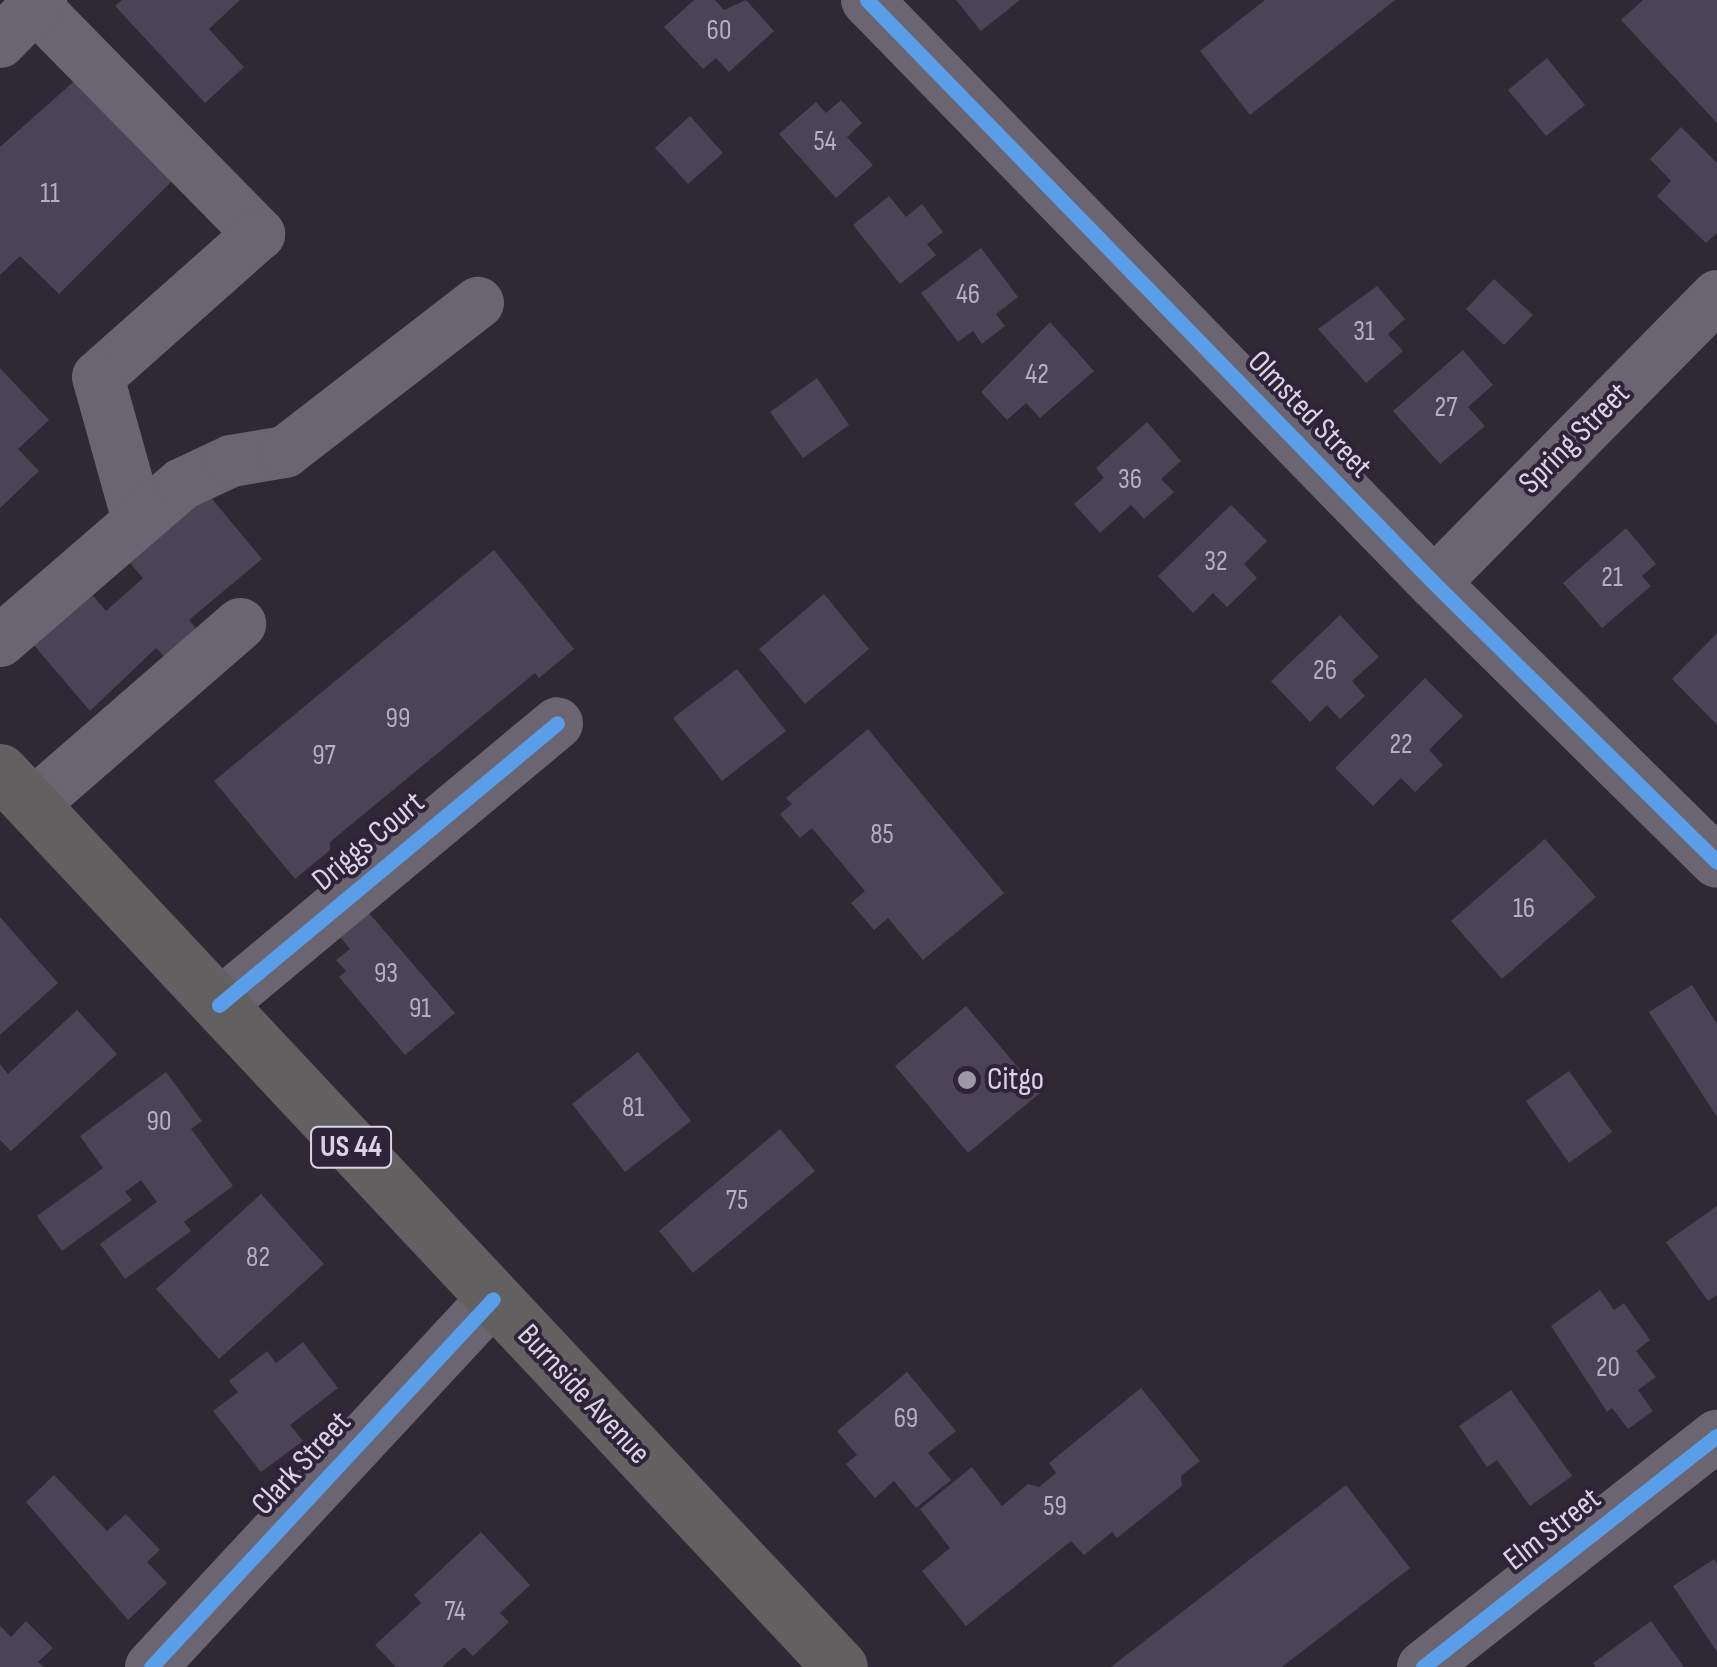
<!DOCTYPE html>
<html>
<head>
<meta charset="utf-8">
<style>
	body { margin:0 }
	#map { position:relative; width:1717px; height:1667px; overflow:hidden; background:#2e2935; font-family:"Sofia Sans Condensed",sans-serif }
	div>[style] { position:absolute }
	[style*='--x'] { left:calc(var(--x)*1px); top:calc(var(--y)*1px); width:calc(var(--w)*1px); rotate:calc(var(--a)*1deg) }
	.building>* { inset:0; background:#4b4356 }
	.minor>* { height:52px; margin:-26px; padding:0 26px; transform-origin:26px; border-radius:26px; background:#6a6570 }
	.major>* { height:55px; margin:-27.5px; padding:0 27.5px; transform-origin:27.5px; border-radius:27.5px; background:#636062 }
	.cycleway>* { height:15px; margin:-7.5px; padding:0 7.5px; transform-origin:7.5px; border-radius:7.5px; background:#5a9eea }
	.dots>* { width:28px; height:28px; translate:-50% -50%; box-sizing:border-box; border:5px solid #2d243a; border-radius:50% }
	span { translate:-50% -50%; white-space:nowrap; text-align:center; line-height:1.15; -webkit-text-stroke:8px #2d243a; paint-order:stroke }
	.number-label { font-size:28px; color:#b6afbf }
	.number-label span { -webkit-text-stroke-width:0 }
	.shield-label span { padding:2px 8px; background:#2d243a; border:2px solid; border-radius:8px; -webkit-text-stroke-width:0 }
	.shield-label { font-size:30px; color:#d9d3e2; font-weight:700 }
	.street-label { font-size:32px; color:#d9d3e2 }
	.poi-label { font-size:32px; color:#d9d3e2 }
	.left { translate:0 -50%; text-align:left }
</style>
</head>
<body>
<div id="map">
	<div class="building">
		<i style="clip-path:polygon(122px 0,240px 0,209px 29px,244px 67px,205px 103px,115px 6px)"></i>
		<i style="clip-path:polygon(694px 0,715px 0,724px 10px,746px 0,774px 31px,729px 72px,716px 58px,703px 69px,664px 27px)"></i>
		<i style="clip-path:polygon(956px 0,1020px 0,981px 31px)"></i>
		<i style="clip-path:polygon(1265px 0,1395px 0,1250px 115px,1200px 51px)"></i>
		<i style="clip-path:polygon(1643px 0,1717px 0,1717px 123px,1621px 20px)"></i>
		<i style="clip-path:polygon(1547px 58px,1585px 105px,1546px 136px,1508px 90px)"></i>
		<i style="clip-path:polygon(81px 75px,179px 174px,59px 294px,20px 256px,0 275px,0 147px)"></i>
		<i style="clip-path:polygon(841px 100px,862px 123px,847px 137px,873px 165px,836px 198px,779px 134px,816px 102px,826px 113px)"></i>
		<i style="clip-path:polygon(690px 116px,723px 153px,688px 184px,655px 148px)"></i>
		<i style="clip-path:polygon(1681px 127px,1717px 163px,1717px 233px,1706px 243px,1657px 196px,1671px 181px,1650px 159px)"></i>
		<i style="clip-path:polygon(889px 196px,906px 217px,922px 204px,943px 232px,927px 244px,936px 255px,900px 284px,853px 225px)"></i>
		<i style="clip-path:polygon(981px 248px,1018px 297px,996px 314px,1005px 326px,982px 344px,973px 331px,958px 342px,921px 293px)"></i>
		<i style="clip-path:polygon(1494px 279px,1533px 315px,1504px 345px,1466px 309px)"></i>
		<i style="clip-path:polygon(1377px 286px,1405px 319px,1388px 334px,1403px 351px,1366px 383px,1318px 329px)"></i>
		<i style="clip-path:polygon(1050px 322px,1094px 371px,1040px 418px,1026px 403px,1007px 420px,981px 392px)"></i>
		<i style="clip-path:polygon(1463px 350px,1493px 385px,1468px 407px,1485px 426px,1440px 464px,1393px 411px)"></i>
		<i style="clip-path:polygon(0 368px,49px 420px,18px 449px,39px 471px,0 508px)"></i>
		<i style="clip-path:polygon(817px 378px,849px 425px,803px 458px,770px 412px)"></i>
		<i style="clip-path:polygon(1147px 422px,1181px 461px,1161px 479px,1174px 492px,1144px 519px,1131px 505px,1100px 533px,1074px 504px,1104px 478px,1096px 468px)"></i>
		<i style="clip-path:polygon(208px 494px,262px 559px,189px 620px,203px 637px,171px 664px,156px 648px,90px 711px,27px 637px,86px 587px,106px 611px,143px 578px,128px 561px)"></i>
		<i style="clip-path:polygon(1231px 505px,1267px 541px,1244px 564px,1257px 578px,1227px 607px,1213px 593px,1193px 613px,1158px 576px)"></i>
		<i style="clip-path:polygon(1626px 528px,1656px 564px,1642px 576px,1651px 586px,1602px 628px,1563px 583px)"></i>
		<i style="clip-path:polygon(494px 550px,574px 649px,539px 678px,535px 673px,330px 842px,330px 850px,295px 879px,214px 781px)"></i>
		<i style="clip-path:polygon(824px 594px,869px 649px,805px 704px,759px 649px)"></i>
		<i style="clip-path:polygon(1340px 615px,1379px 657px,1352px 681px,1365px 696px,1340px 719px,1327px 705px,1310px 722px,1271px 681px)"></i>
		<i style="clip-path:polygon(1717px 633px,1717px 725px,1672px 679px)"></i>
		<i style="clip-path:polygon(737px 669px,786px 731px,722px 781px,673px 718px)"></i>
		<i style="clip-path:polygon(1425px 678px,1463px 716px,1429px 750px,1443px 765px,1415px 792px,1401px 778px,1373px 806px,1335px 768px)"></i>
		<i style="clip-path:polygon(868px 729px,1004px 893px,923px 960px,888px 918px,874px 930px,851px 903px,865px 891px,812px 828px,800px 838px,780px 814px,792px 804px,786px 798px)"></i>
		<i style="clip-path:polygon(1545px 839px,1596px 897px,1502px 979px,1451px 921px)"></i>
		<i style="clip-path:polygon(369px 913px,455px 1013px,405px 1055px,339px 977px,346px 971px,336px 960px,350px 949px,340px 937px)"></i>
		<i style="clip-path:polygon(0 917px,58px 983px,0 1035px)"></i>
		<i style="clip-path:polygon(1692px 985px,1717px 1024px,1717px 1117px,1649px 1012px)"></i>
		<i style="clip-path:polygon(966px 1006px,1040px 1093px,968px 1153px,895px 1066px)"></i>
		<i style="clip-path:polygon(77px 1010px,117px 1054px,11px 1151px,0 1140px,0 1064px,8px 1074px)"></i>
		<i style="clip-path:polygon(638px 1052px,691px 1121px,625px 1172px,572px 1104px)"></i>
		<i style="clip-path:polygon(1569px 1071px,1612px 1132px,1569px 1163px,1526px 1101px)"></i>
		<i style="clip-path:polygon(166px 1072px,202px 1121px,191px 1129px,233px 1186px,184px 1222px,191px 1231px,125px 1279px,100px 1244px,157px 1202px,141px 1180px,125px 1192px,132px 1200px,62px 1251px,37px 1216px,103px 1168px,80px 1136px)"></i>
		<i style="clip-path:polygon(780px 1129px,815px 1171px,693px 1273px,659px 1231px)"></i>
		<i style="clip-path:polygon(261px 1194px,324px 1264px,219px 1359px,156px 1289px)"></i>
		<i style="clip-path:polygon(1717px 1206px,1717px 1295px,1708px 1301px,1666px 1242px)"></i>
		<i style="clip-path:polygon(1600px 1290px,1614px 1310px,1624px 1303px,1650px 1340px,1636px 1351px,1656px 1377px,1638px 1390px,1653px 1411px,1628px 1429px,1612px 1408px,1607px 1412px,1551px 1326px)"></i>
		<i style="clip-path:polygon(303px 1342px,338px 1388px,290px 1425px,303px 1441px,261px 1472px,213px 1411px,238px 1392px,229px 1381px,267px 1351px,276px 1363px)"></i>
		<i style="clip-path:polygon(907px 1372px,956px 1431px,928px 1453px,951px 1480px,916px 1508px,894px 1481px,875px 1498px,846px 1464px,857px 1455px,837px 1431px)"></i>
		<i style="clip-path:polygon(1141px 1388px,1200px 1461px,1181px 1476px,1182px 1486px,1117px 1538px,1112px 1532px,1084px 1555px,1071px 1541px,966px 1626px,922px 1571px,950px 1548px,920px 1509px,972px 1467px,1002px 1506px,1028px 1484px,1039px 1487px,1056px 1473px,1049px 1463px)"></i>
		<i style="clip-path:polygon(1511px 1390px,1572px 1476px,1530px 1506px,1497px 1460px,1487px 1467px,1459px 1426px)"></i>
		<i style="clip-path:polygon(54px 1475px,107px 1531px,126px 1514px,160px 1550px,147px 1562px,167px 1583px,128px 1620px,26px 1502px)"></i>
		<i style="clip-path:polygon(1346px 1485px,1410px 1568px,1282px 1667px,1111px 1667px)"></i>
		<i style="clip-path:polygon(481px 1532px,530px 1585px,500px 1613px,509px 1622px,473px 1656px,464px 1647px,442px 1667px,396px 1667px,375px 1645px,421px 1603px,414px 1595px)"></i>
		<i style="clip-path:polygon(1714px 1559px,1717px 1563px,1717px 1652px,1673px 1586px)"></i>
		<i style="clip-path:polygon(26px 1621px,53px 1648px,38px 1662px,44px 1667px,0 1667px,0 1626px,11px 1637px)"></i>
		<i style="clip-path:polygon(1651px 1621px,1684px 1667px,1596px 1667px,1593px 1663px)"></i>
	</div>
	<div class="minor">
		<i style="--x:867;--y:0;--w:813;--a:45.8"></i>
		<i style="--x:1434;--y:583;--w:397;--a:44.6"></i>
		<i style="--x:35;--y:6;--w:320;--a:45.5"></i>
		<i style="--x:259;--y:234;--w:215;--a:138.4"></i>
		<i style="--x:98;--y:377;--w:148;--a:74.4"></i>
		<i style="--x:0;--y:42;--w:59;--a:-45.7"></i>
		<i style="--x:1434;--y:583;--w:403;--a:-45.4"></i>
		<i style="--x:0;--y:641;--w:240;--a:-40.8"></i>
		<i style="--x:182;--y:484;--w:54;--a:-25.1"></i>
		<i style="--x:231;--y:461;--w:55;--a:-9.5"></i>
		<i style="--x:285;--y:452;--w:244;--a:-37.7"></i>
		<i style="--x:32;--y:805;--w:276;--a:-41"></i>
		<i style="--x:219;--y:1005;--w:440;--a:-39.8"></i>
		<i style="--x:151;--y:1667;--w:502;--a:-47.1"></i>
		<i style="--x:1423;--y:1667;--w:374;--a:-38.2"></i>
	</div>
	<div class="major">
		<i style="--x:0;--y:771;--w:1228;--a:46.85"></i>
	</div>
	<div class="cycleway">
		<i style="--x:867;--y:0;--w:813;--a:45.8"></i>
		<i style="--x:1434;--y:583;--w:397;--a:44.6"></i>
		<i style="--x:219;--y:1005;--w:440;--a:-39.8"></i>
		<i style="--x:151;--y:1667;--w:502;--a:-47.1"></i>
		<i style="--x:1423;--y:1667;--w:374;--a:-38.2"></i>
	</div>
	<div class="dots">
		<i style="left:967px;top:1080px;background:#9d98a5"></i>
	</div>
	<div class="number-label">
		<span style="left:719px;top:31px">60</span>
		<span style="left:825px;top:142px">54</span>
		<span style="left:50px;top:194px">11</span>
		<span style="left:968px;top:295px">46</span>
		<span style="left:1364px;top:332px">31</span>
		<span style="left:1037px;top:375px">42</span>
		<span style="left:1446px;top:408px">27</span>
		<span style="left:1130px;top:480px">36</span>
		<span style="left:1216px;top:562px">32</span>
		<span style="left:1612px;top:578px">21</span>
		<span style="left:1325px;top:671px">26</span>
		<span style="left:398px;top:719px">99</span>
		<span style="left:1401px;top:745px">22</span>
		<span style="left:324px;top:756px">97</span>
		<span style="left:882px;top:835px">85</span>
		<span style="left:1524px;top:909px">16</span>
		<span style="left:386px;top:974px">93</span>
		<span style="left:420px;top:1009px">91</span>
		<span style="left:633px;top:1108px">81</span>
		<span style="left:159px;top:1122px">90</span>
		<span style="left:737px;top:1201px">75</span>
		<span style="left:258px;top:1258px">82</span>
		<span style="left:1608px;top:1368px">20</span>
		<span style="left:906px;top:1419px">69</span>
		<span style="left:1055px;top:1507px">59</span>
		<span style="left:455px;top:1612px">74</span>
	</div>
	<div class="shield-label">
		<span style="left:351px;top:1147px">US 44</span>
	</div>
	<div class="street-label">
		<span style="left:1309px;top:415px;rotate:46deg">Olmsted Street</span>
		<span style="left:1575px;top:439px;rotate:-45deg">Spring Street</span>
		<span style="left:369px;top:842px;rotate:-40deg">Driggs Court</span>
		<span style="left:583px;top:1395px;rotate:47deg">Burnside Avenue</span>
		<span style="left:302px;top:1464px;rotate:-47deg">Clark Street</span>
		<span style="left:1553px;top:1530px;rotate:-38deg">Elm Street</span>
	</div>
	<div class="poi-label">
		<span class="left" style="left:987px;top:1080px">Citgo</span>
	</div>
</div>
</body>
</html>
